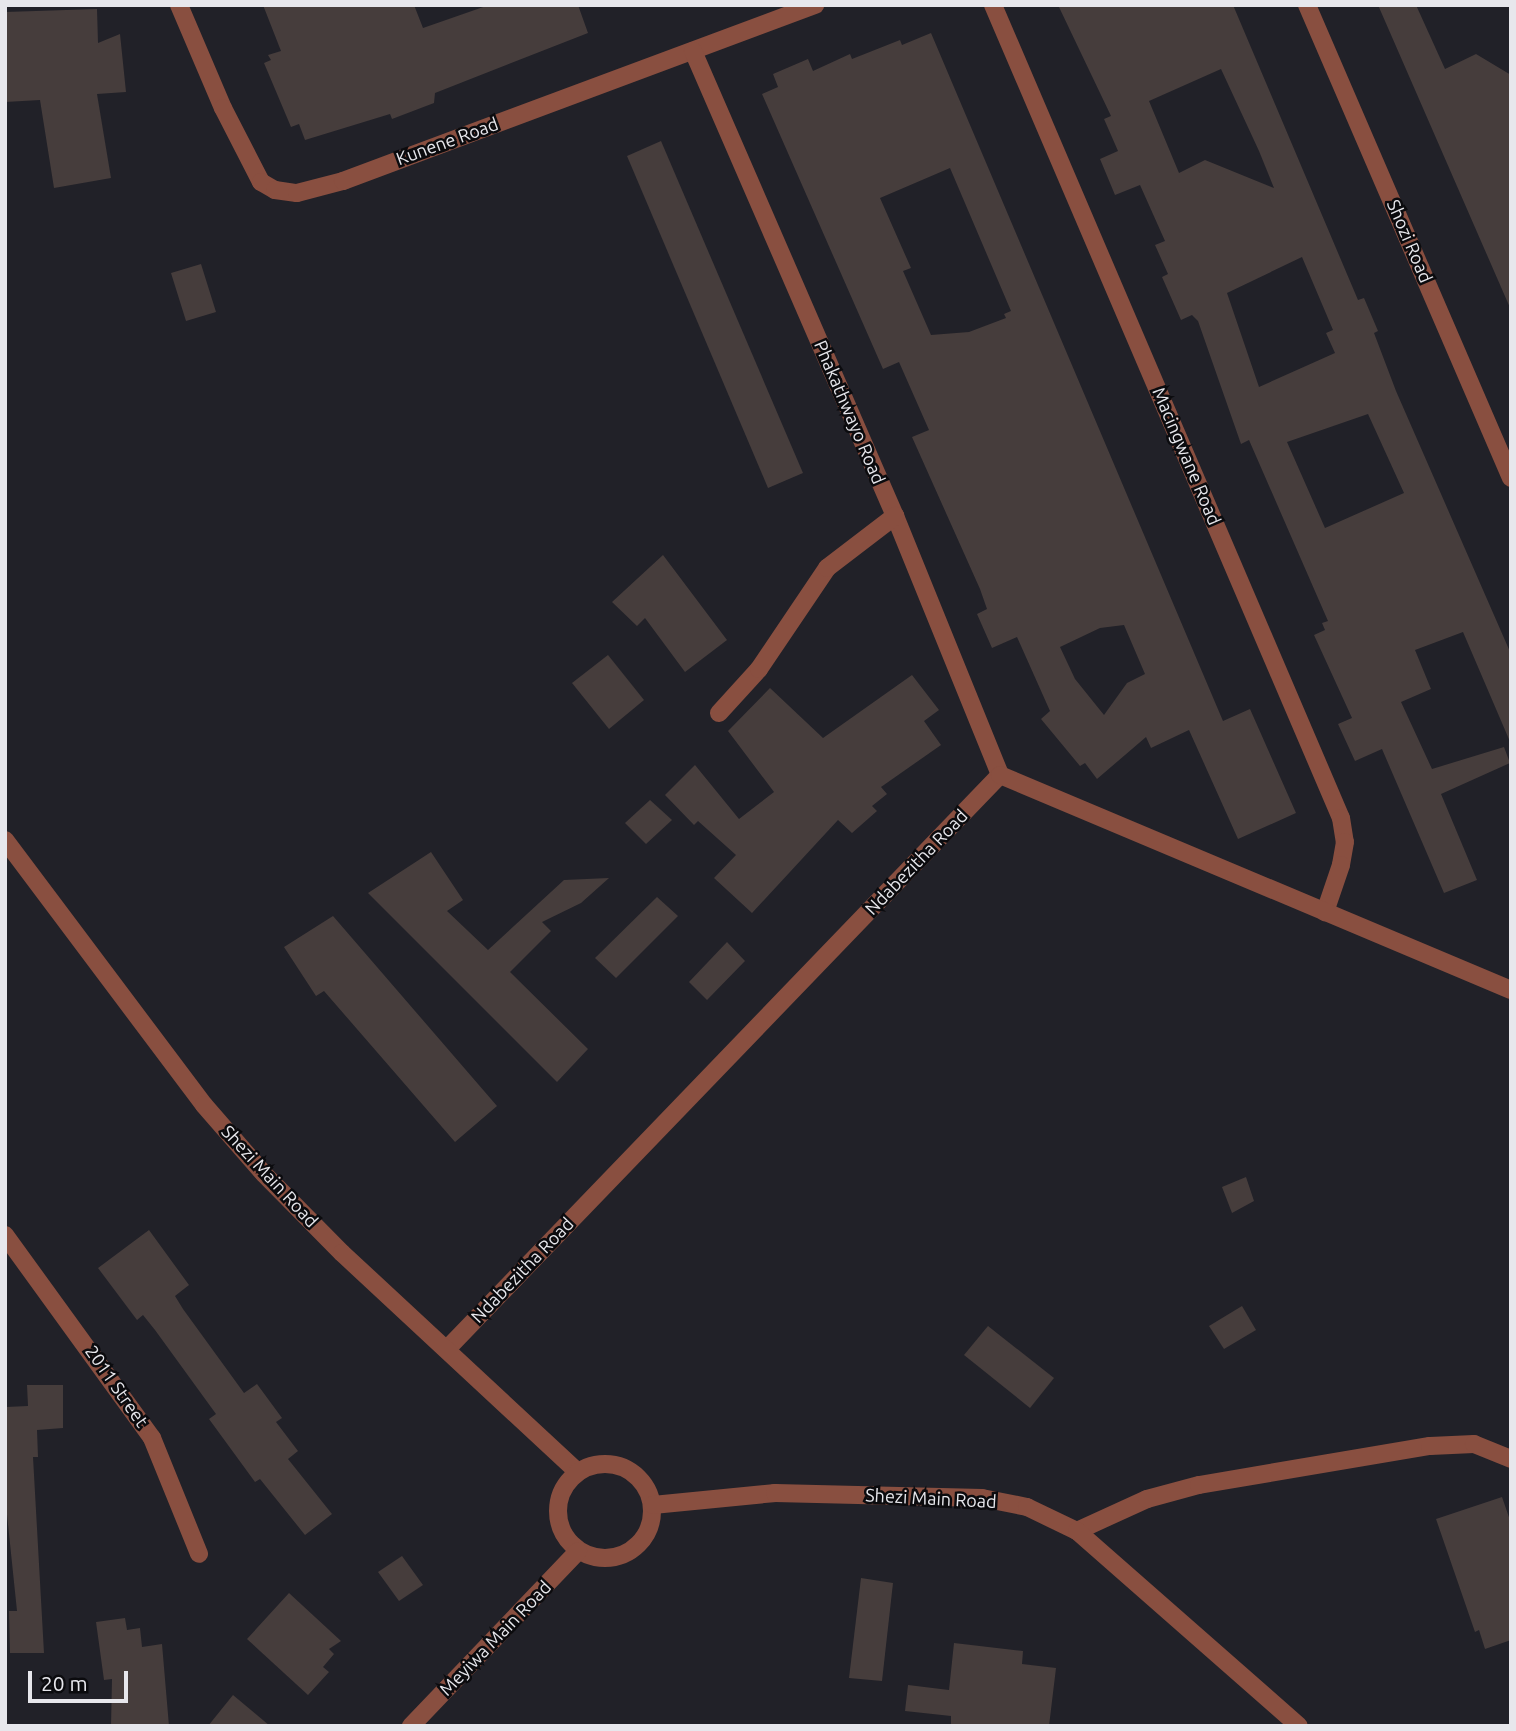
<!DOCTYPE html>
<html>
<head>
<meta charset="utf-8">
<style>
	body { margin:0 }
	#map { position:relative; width:1516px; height:1731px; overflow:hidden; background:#212128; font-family:Ubuntu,sans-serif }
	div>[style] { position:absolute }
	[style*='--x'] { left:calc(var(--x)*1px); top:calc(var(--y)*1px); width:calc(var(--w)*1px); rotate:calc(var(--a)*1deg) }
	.building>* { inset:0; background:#463d3c }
	.minor>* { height:18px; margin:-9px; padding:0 9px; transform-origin:9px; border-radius:9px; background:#894f40 }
	.tertiary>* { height:18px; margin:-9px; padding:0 9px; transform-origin:9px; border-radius:9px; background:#894f40 }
	.tertiary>.ring { margin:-9px; padding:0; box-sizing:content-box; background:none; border:18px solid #894f40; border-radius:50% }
	span { translate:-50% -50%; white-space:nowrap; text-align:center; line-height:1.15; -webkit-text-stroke:5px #0b0b0e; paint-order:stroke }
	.street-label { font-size:18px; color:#e7e7ec }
	.frame { position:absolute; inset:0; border:7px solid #e7e7ec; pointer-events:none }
	.scale { position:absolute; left:28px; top:1671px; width:100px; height:32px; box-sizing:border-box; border:4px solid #e7e7ec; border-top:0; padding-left:9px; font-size:21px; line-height:24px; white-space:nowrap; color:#e7e7ec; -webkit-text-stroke:5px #0b0b0e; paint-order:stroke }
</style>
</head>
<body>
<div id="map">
	<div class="building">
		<i style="clip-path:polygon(263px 5px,414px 5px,423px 28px,489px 5px,578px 5px,588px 33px,435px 93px,434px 103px,392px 119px,390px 114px,305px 140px,299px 124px,291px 127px,264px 63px,271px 60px,268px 55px,281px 51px)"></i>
		<i style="clip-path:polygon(evenodd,1058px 5px,1233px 5px,1358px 300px,1364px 298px,1378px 331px,1374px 333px,1396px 391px,1511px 654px,1511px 744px,1463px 632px,1415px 650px,1431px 689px,1401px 702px,1432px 769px,1504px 747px,1510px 763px,1441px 794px,1477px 880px,1444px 893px,1382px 749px,1355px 761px,1338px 724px,1352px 718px,1314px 635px,1325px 630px,1322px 623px,1328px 621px,1249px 440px,1241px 444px,1198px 321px,1192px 315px,1181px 320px,1162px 277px,1168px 274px,1155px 245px,1165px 241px,1140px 185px,1115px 195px,1100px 159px,1118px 151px,1104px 119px,1111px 116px,1058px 5px,1221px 69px,1259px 151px,1274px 188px,1205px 160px,1179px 173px,1149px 101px,1221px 69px,1058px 5px,1302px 257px,1333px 330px,1326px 333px,1335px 353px,1259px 387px,1227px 293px,1302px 257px,1058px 5px,1368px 414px,1404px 493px,1325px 528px,1287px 442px,1368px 414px)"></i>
		<i style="clip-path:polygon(1378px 5px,1416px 5px,1445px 69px,1476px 54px,1511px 75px,1511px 310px)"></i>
		<i style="clip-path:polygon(97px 9px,98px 43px,120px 34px,126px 92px,97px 94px,111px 178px,54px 188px,40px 100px,5px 102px,5px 12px)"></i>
		<i style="clip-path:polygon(evenodd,931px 33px,1223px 721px,1250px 709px,1296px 813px,1238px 839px,1189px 730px,1151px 748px,1146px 737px,1097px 779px,1085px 763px,1080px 766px,1041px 719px,1050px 711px,1017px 637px,992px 648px,977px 614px,987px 609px,980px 589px,912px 437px,929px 430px,899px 362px,883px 369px,762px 94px,778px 87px,773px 74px,808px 59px,813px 71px,850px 54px,852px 59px,900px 40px,902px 45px,931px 33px,950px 168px,1011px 311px,1004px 314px,1006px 318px,969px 332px,931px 335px,903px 271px,911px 268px,880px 198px,950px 168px,931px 33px,1124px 625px,1145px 674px,1127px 683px,1104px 715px,1075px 679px,1060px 647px,1100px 628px,1124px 625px)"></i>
		<i style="clip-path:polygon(661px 141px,803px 473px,768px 488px,627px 156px)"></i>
		<i style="clip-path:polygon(201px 264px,216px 312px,186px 321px,171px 273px)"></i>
		<i style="clip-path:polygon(663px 555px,727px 640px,685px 672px,645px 618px,637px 626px,612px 602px)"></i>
		<i style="clip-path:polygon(608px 655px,644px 700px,609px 729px,572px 683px)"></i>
		<i style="clip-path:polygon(912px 675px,939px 710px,924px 721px,941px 745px,881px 787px,887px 794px,872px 806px,877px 811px,852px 833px,838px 820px,752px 913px,714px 878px,736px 855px,698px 821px,694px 825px,665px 795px,695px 765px,739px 819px,774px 792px,728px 731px,770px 688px,823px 738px)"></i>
		<i style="clip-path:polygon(650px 800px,672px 820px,646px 844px,625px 823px)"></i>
		<i style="clip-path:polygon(431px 852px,463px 900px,447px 911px,488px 950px,564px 880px,609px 878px,581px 903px,542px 922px,551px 931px,510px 972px,588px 1049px,557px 1082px,368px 893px)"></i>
		<i style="clip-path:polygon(657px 897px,678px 916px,616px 978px,595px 958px)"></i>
		<i style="clip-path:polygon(333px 916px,497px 1106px,455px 1142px,324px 991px,316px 996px,284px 947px)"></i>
		<i style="clip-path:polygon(727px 942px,745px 961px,707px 1000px,689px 982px)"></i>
		<i style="clip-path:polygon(1246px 1177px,1254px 1201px,1232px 1213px,1222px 1187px)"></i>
		<i style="clip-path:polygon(149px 1230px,189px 1285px,175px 1296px,183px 1309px,244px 1393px,257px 1384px,282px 1418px,276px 1422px,298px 1451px,288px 1459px,332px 1514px,305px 1535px,260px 1479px,255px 1482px,209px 1419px,216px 1414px,155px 1330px,143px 1315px,137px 1320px,98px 1268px)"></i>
		<i style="clip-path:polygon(1242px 1306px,1256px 1330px,1224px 1349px,1209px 1326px)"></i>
		<i style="clip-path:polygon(988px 1326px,1054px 1378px,1030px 1408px,964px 1355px)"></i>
		<i style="clip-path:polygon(27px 1385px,63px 1385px,63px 1428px,37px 1430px,38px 1457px,33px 1457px,44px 1653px,10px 1653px,9px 1611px,17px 1611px,6px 1505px,6px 1407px,28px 1406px)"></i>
		<i style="clip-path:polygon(1502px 1497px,1511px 1523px,1511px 1640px,1485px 1649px,1479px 1630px,1475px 1632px,1436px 1519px)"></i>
		<i style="clip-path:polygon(402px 1556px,423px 1585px,399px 1601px,378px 1572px)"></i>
		<i style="clip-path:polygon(861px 1578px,893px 1583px,882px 1681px,849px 1678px)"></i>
		<i style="clip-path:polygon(289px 1593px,341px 1641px,329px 1649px,334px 1654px,323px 1667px,329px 1672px,308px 1695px,247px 1639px)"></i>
		<i style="clip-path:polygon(125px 1618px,127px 1630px,140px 1628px,142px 1647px,162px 1644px,169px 1726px,111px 1726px,112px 1679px,104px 1680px,96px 1622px)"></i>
		<i style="clip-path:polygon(954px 1643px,1023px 1651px,1022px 1664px,1056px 1668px,1049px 1726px,951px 1726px,951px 1716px,905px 1711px,908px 1685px,949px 1690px)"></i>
		<i style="clip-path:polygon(233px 1695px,270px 1726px,208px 1726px)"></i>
	</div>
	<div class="minor">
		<i style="--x:179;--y:5;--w:112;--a:66.9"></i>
		<i style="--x:223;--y:108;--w:83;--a:62.8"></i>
		<i style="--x:261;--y:182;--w:16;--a:30"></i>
		<i style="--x:275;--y:190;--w:22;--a:8"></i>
		<i style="--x:297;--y:193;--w:48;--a:-14.6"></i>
		<i style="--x:343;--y:181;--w:504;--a:-20.45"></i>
		<i style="--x:993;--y:5;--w:884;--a:66.83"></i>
		<i style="--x:1341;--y:818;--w:24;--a:81"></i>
		<i style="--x:1345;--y:842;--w:23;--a:100"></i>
		<i style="--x:1341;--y:865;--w:50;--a:108.8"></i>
		<i style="--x:1307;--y:5;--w:515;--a:66.67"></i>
		<i style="--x:693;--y:51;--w:507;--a:66.52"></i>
		<i style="--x:895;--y:516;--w:279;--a:67.9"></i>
		<i style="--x:719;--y:713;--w:59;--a:-47.7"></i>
		<i style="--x:759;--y:669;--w:122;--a:-56"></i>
		<i style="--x:827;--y:568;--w:86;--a:-37.4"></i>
		<i style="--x:5;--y:1235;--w:251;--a:54.1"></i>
		<i style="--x:152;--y:1438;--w:125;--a:67.9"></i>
		<i style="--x:447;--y:1349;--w:797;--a:-46.07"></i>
		<i style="--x:1000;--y:775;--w:554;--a:22.82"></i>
		<i style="--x:1077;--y:1531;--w:77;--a:-24.6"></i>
		<i style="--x:1147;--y:1499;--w:54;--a:-15.1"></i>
		<i style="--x:1199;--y:1485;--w:234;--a:-9.6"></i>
		<i style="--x:1430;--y:1446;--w:44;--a:-2.6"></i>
		<i style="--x:1474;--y:1444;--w:40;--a:22"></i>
	</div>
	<div class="tertiary">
		<i style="--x:5;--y:840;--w:331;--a:53.1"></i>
		<i style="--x:204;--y:1105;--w:91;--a:49"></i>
		<i style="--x:264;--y:1174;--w:111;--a:45.4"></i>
		<i style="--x:342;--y:1253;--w:322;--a:42.9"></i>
		<i class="ring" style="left:558px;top:1464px;width:76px;height:76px"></i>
		<i style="--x:653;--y:1505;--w:123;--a:-5.6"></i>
		<i style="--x:775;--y:1493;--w:207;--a:1.4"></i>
		<i style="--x:982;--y:1498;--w:46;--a:11.3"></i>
		<i style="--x:1027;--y:1507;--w:55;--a:25.6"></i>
		<i style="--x:1077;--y:1531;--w:295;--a:41.3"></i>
		<i style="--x:411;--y:1726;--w:242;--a:-46.3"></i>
	</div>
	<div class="street-label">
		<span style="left:447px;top:141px;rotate:-20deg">Kunene Road</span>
		<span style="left:1410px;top:241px;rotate:67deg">Shozi Road</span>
		<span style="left:850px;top:412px;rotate:67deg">Phakathwayo Road</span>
		<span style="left:1187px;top:456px;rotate:67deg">Macingwane Road</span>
		<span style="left:916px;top:862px;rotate:-46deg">Ndabezitha Road</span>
		<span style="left:270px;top:1176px;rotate:47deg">Shezi Main Road</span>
		<span style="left:522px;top:1270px;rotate:-46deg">Ndabezitha Road</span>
		<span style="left:117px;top:1386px;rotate:55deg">2011 Street</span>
		<span style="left:931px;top:1498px;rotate:3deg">Shezi Main Road</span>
		<span style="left:495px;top:1638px;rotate:-46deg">Meyiwa Main Road</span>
	</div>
	<div class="frame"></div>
	<div class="scale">20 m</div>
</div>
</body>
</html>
